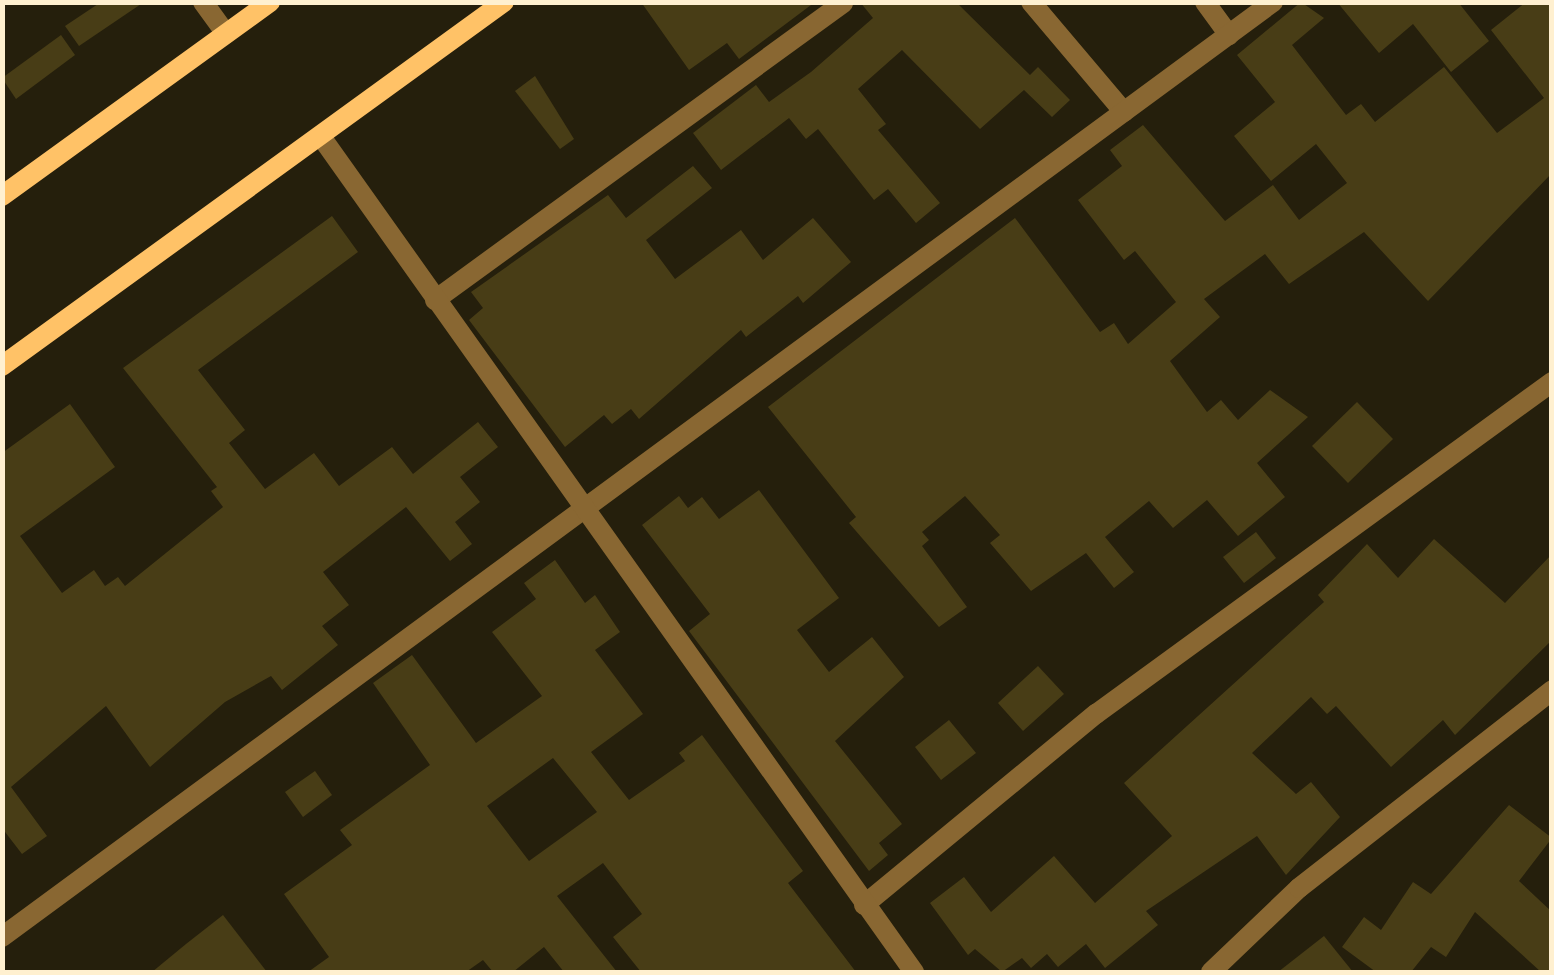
<!DOCTYPE html>
<html>
<head>
<meta charset="utf-8">
<style>
	body { margin:0 }
	#map { position:relative; width:1554px; height:975px; overflow:hidden; background:#251f0c; font-family:"Golos Text",sans-serif }
	div>[style] { position:absolute }
	[style*='--x'] { left:calc(var(--x)*1px); top:calc(var(--y)*1px); width:calc(var(--w)*1px); rotate:calc(var(--a)*1deg) }
	.building>* { inset:0; background:#483d16 }
	.minor>* { height:20px; margin:-10px; padding:0 10px; transform-origin:10px; border-radius:10px; background:#896732 }
	.tertiary>* { height:20px; margin:-10px; padding:0 10px; transform-origin:10px; border-radius:10px; background:#896732 }
	.secondary>* { height:20px; margin:-10px; padding:0 10px; transform-origin:10px; border-radius:10px; background:#ffc267 }
	span { translate:-50% -50%; white-space:nowrap; text-align:center; line-height:1.15; -webkit-text-stroke:8px #251f0c; paint-order:stroke }
	.frame { position:absolute; inset:0; border:5px solid #fff0d0; pointer-events:none }
</style>
</head>
<body>
<div id="map">
	<div class="building">
		<i style="clip-path:polygon(101px 2px,144px 2px,79px 46px,65px 26px)"></i>
		<i style="clip-path:polygon(641px 2px,815px 2px,739px 59px,727px 43px,689px 70px)"></i>
		<i style="clip-path:polygon(860px 2px,956px 2px,1030px 75px,1038px 67px,1070px 100px,1052px 117px,1024px 90px,980px 129px,902px 50px,858px 89px,886px 124px,878px 130px,940px 203px,916px 223px,888px 189px,874px 200px,818px 129px,806px 139px,789px 118px,721px 170px,693px 133px,756px 85px,769px 102px,811px 72px,873px 18px)"></i>
		<i style="clip-path:polygon(1301px 2px,1324px 18px,1292px 45px,1346px 115px,1361px 104px,1375px 122px,1444px 67px,1497px 133px,1544px 98px,1491px 30px,1526px 2px,1552px 2px,1552px 173px,1428px 301px,1364px 232px,1289px 284px,1265px 254px,1204px 299px,1220px 317px,1170px 361px,1207px 412px,1221px 400px,1238px 420px,1270px 390px,1308px 417px,1257px 463px,1285px 497px,1238px 536px,1207px 500px,1173px 528px,1149px 501px,1105px 537px,1134px 572px,1114px 588px,1086px 553px,1031px 591px,990px 543px,1000px 535px,965px 496px,922px 532px,929px 540px,922px 546px,967px 607px,939px 627px,849px 523px,856px 517px,768px 407px,1015px 218px,1100px 332px,1114px 323px,1128px 344px,1176px 302px,1135px 251px,1124px 260px,1078px 200px,1122px 166px,1110px 150px,1143px 125px,1225px 221px,1273px 185px,1299px 220px,1347px 183px,1316px 144px,1271px 181px,1234px 136px,1275px 102px,1237px 55px)"></i>
		<i style="clip-path:polygon(1337px 2px,1458px 2px,1489px 41px,1451px 72px,1413px 24px,1379px 53px)"></i>
		<i style="clip-path:polygon(61px 35px,75px 55px,16px 99px,2px 78px)"></i>
		<i style="clip-path:polygon(535px 76px,574px 139px,560px 149px,515px 91px)"></i>
		<i style="clip-path:polygon(693px 166px,712px 188px,646px 240px,675px 279px,741px 230px,763px 260px,813px 218px,851px 262px,803px 303px,798px 296px,746px 337px,741px 330px,639px 419px,631px 409px,612px 424px,604px 415px,565px 447px,469px 320px,483px 308px,471px 292px,608px 195px,626px 218px)"></i>
		<i style="clip-path:polygon(332px 216px,358px 252px,198px 370px,245px 430px,229px 443px,265px 489px,314px 453px,339px 486px,392px 447px,413px 474px,478px 422px,498px 447px,460px 477px,480px 502px,455px 522px,472px 544px,450px 561px,406px 507px,323px 572px,349px 605px,322px 626px,338px 645px,282px 690px,271px 676px,225px 702px,150px 767px,106px 706px,11px 787px,47px 836px,22px 854px,2px 828px,2px 453px,70px 404px,115px 467px,20px 536px,62px 593px,94px 570px,105px 586px,118px 577px,125px 586px,223px 507px,211px 491px,217px 487px,123px 368px)"></i>
		<i style="clip-path:polygon(1357px 402px,1393px 439px,1348px 483px,1312px 446px)"></i>
		<i style="clip-path:polygon(759px 490px,839px 598px,797px 630px,829px 672px,872px 637px,904px 677px,835px 741px,902px 824px,879px 843px,888px 855px,869px 871px,689px 631px,710px 614px,642px 525px,679px 496px,688px 508px,702px 497px,719px 519px)"></i>
		<i style="clip-path:polygon(1256px 532px,1276px 558px,1244px 583px,1223px 557px)"></i>
		<i style="clip-path:polygon(1434px 539px,1505px 603px,1552px 554px,1552px 640px,1455px 735px,1443px 720px,1391px 767px,1336px 706px,1327px 714px,1311px 697px,1252px 753px,1296px 794px,1311px 782px,1340px 817px,1286px 875px,1257px 836px,1146px 911px,1158px 925px,1105px 968px,1086px 944px,1058px 967px,1047px 954px,1031px 968px,1022px 958px,1002px 972px,975px 949px,968px 955px,930px 903px,964px 877px,991px 912px,1054px 856px,1095px 903px,1172px 836px,1124px 783px,1324px 602px,1318px 595px,1367px 544px,1398px 578px)"></i>
		<i style="clip-path:polygon(evenodd,555px 560px,585px 603px,595px 595px,620px 632px,595px 650px,643px 714px,591px 752px,629px 800px,685px 761px,679px 753px,702px 735px,803px 871px,788px 883px,856px 972px,641px 972px,613px 937px,642px 914px,603px 863px,557px 896px,617px 972px,564px 972px,544px 947px,513px 972px,493px 972px,483px 960px,466px 972px,308px 972px,329px 957px,284px 894px,352px 845px,340px 830px,430px 765px,373px 683px,412px 655px,476px 743px,542px 696px,492px 632px,536px 599px,524px 583px,555px 560px,553px 758px,597px 812px,529px 861px,487px 806px,553px 758px)"></i>
		<i style="clip-path:polygon(1038px 666px,1064px 694px,1023px 731px,998px 703px)"></i>
		<i style="clip-path:polygon(949px 720px,976px 753px,941px 780px,915px 747px)"></i>
		<i style="clip-path:polygon(315px 771px,332px 795px,303px 817px,285px 792px)"></i>
		<i style="clip-path:polygon(1509px 805px,1552px 838px,1519px 881px,1552px 912px,1552px 972px,1541px 972px,1475px 912px,1446px 957px,1431px 947px,1411px 972px,1376px 972px,1342px 947px,1364px 917px,1381px 930px,1413px 882px,1431px 894px)"></i>
		<i style="clip-path:polygon(223px 915px,267px 972px,152px 972px,186px 944px)"></i>
		<i style="clip-path:polygon(1324px 936px,1353px 972px,1278px 972px)"></i>
	</div>
	<div class="minor">
		<i style="--x:203;--y:2;--w:39;--a:54"></i>
		<i style="--x:1031;--y:2;--w:144;--a:49.8"></i>
		<i style="--x:1205;--y:2;--w:41;--a:54"></i>
		<i style="--x:435;--y:300;--w:505;--a:-36.05"></i>
		<i style="--x:864;--y:905;--w:301;--a:-39.5"></i>
		<i style="--x:1096;--y:714;--w:564;--a:-36.06"></i>
		<i style="--x:2;--y:937;--w:1578;--a:-36.34"></i>
		<i style="--x:1211;--y:972;--w:122;--a:-43.7"></i>
		<i style="--x:1299;--y:888;--w:321;--a:-38"></i>
	</div>
	<div class="tertiary">
		<i style="--x:322;--y:138;--w:1023;--a:54.63"></i>
	</div>
	<div class="secondary">
		<i style="--x:2;--y:196;--w:331;--a:-35.9"></i>
		<i style="--x:2;--y:366;--w:620;--a:-35.95"></i>
	</div>
	<div class="frame"></div>
</div>
</body>
</html>
